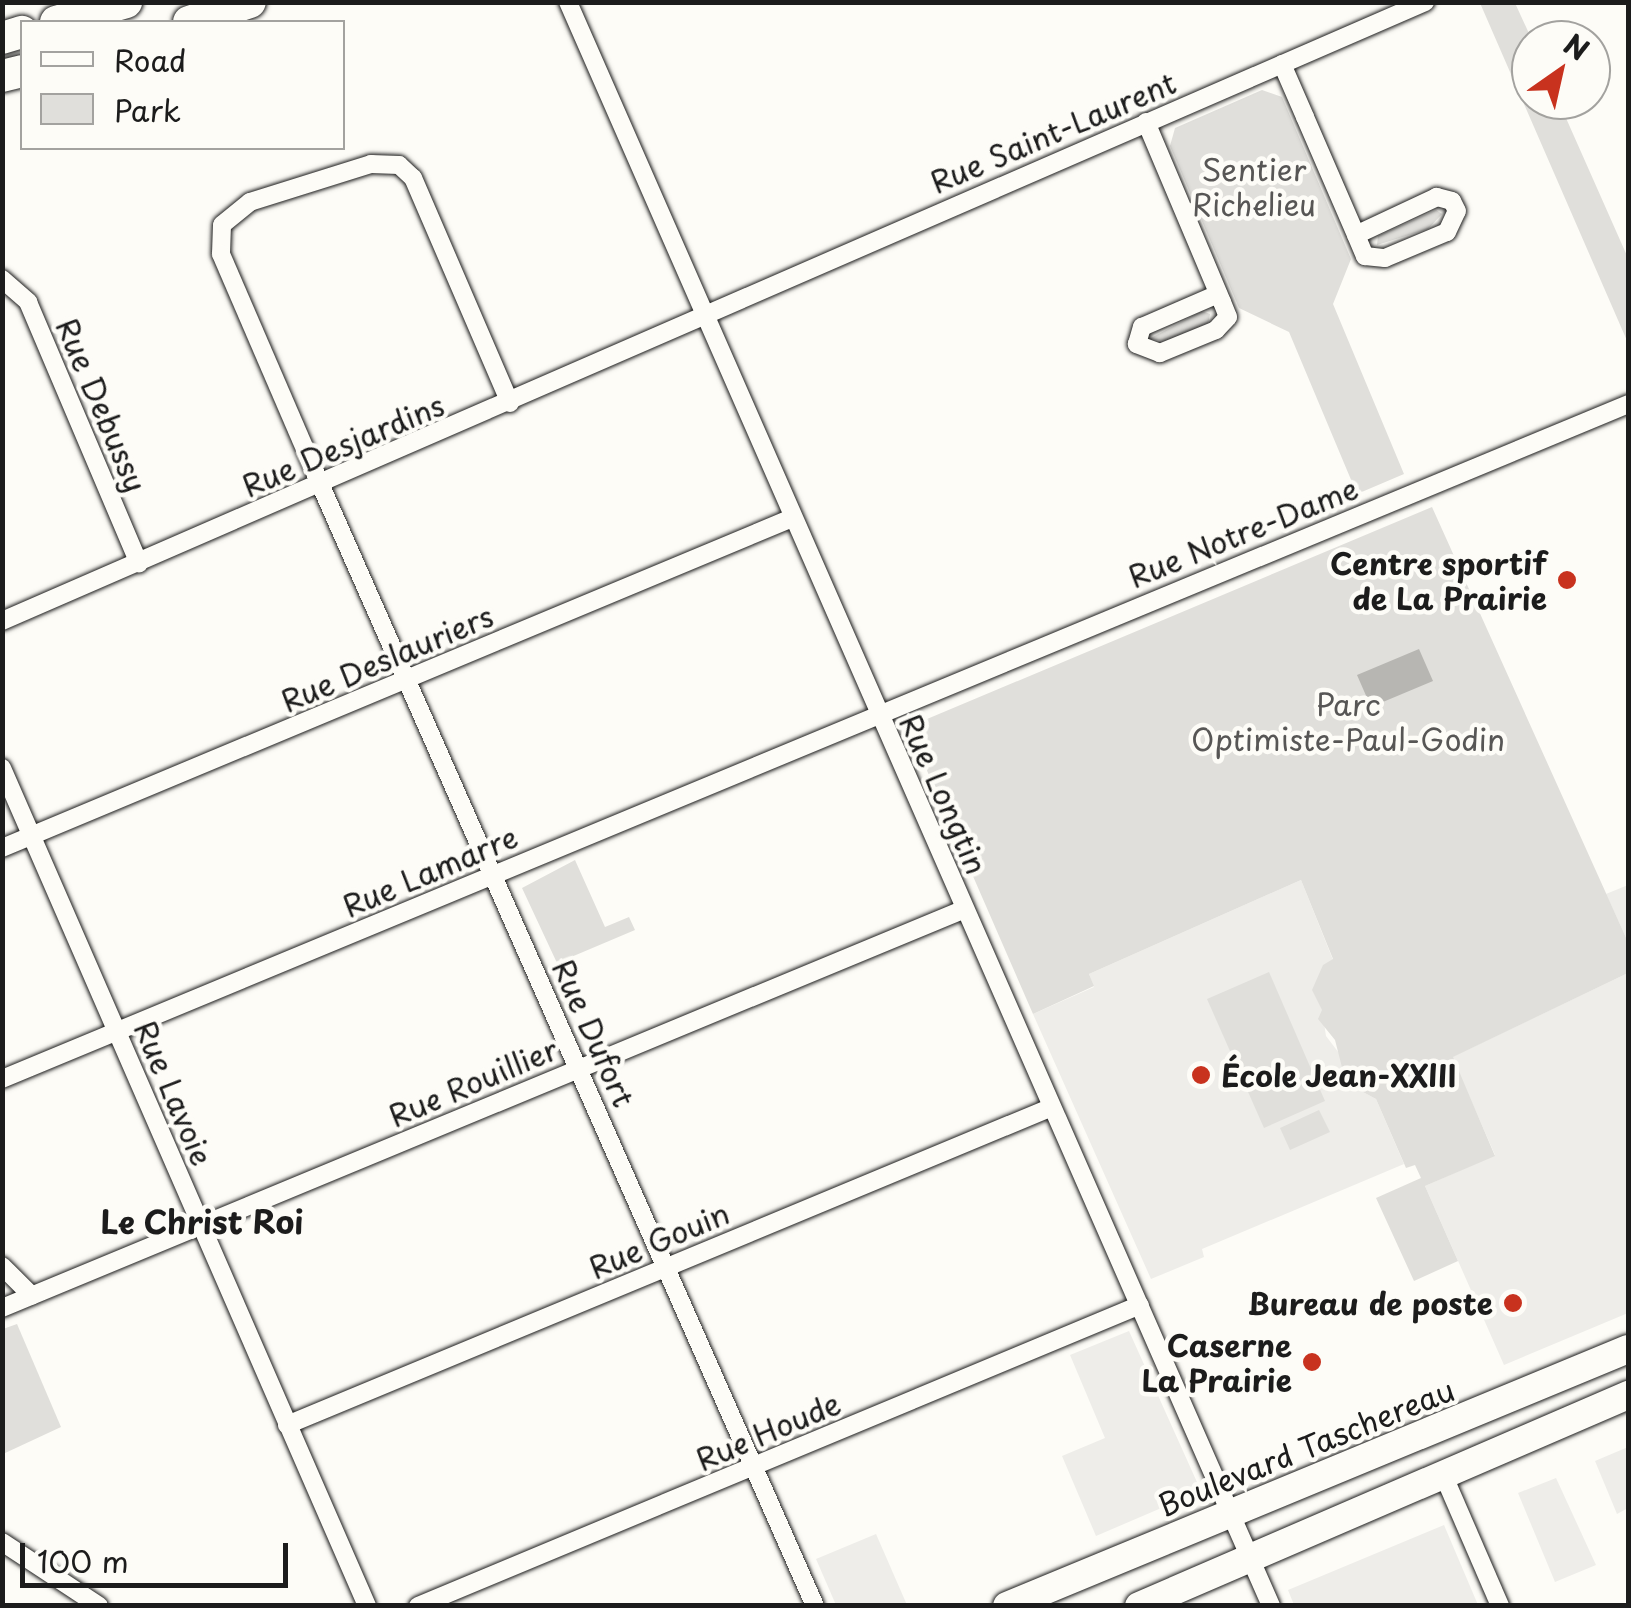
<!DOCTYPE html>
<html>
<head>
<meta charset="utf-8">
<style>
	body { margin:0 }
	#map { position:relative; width:1631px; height:1608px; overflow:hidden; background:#fdfcf7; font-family:"Playpen Sans",sans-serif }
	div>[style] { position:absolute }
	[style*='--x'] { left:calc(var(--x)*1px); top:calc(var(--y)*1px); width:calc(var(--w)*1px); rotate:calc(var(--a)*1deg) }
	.built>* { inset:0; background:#eeede9 }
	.green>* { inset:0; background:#e0dfdb }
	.water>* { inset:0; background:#b7b6b2 }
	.roads { filter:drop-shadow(0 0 2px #1c1c1c) drop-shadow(0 0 2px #1c1c1c) }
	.minor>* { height:18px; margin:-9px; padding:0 9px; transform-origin:9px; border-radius:9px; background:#fdfcf7 }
	.primary>* { height:28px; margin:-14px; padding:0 14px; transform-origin:14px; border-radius:14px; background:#fdfcf7 }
	.motorway>* { height:32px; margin:-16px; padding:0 16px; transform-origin:16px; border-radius:16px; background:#fdfcf7 }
	.dots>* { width:28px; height:28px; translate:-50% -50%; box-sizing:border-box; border:5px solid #fdfcf7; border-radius:50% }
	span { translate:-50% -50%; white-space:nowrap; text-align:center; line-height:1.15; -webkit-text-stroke:9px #fdfcf7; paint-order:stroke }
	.street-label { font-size:30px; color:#1c1c1c }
	.park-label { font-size:30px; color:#575655 }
	.poi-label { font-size:30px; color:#1c1c1c; font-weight:700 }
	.right { translate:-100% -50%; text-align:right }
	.left { translate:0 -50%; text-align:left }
	.neighbourhood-label { font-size:32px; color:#1c1c1c; font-weight:700 }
	.frame { position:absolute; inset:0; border:5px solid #1c1c1c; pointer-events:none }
	.legend { position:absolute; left:20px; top:20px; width:325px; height:130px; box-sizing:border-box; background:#fdfcf7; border:2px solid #a3a29f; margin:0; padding:12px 18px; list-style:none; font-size:30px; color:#1c1c1c }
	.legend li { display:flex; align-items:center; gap:20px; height:50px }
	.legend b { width:50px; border:2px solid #a3a29f }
	.north { position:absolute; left:1511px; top:20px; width:100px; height:100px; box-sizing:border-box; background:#fdfcf7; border:2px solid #a3a29f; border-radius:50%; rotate:34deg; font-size:28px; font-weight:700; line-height:40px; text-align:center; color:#1c1c1c }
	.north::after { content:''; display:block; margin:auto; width:35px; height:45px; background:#c8321e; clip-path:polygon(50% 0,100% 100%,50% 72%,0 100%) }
	.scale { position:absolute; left:20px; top:1543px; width:268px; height:45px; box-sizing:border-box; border:5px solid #1c1c1c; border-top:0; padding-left:12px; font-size:30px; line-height:35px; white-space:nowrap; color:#1c1c1c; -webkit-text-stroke:8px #fdfcf7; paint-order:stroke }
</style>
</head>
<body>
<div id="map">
	<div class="built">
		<i style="clip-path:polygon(1301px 880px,1333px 960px,1322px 1010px,1326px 1036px,1342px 1057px,1346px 1083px,1376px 1099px,1404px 1164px,1202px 1249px,1204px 1257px,1151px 1279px,1033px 1014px,1094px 987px,1089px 974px)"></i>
		<i style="clip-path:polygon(1628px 885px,1628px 942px,1606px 894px)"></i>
		<i style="clip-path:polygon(1628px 973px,1628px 1313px,1504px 1365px,1425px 1186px,1495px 1155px,1452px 1057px)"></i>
		<i style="clip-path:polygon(1129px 1331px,1201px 1491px,1096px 1536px,1062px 1456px,1105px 1438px,1070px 1355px)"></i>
		<i style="clip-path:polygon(1628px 1447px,1628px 1508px,1617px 1514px,1595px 1461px)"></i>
		<i style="clip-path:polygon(1556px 1478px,1596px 1565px,1555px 1582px,1518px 1493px)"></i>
		<i style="clip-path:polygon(1444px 1525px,1478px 1605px,1294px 1605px,1288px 1590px)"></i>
		<i style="clip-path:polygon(876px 1534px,907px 1605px,836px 1605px,816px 1559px)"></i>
	</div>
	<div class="green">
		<i style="clip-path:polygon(1480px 3px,1515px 3px,1532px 40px,1531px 100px,1558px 100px,1628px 258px,1628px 343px)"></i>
		<i style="clip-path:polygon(1262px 90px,1282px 97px,1351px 259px,1333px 304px,1404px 474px,1357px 494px,1289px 332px,1239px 308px,1170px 146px,1175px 128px)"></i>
		<i style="clip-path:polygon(1436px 210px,1442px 214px,1428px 229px,1377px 245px,1378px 236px)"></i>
		<i style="clip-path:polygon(1202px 311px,1210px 314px,1208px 324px,1165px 341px,1149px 339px)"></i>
		<i style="clip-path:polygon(1432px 507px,1628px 942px,1628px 973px,1453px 1057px,1495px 1156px,1425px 1186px,1458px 1261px,1414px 1281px,1376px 1198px,1421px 1178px,1415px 1165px,1406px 1168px,1376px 1099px,1346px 1083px,1335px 1040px,1318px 1019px,1322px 1010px,1312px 990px,1323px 965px,1333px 959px,1301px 880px,1089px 974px,1094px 986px,1033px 1014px,908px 727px)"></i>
		<i style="clip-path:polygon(575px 860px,605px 927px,629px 917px,635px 930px,557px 963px,522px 888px)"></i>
		<i style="clip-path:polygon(1269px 972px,1325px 1101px,1264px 1128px,1207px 999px)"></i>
		<i style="clip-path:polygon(1319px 1110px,1330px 1132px,1290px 1150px,1280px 1128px)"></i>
		<i style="clip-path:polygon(17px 1324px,61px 1427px,3px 1454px,3px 1329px)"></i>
	</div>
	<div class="water">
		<i style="clip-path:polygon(1419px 649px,1433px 681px,1371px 707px,1357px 675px)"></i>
	</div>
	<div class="roads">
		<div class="minor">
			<i style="--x:568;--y:2;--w:1751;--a:66.33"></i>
			<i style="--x:1282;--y:64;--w:58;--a:66.5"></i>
			<i style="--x:1305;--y:117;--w:129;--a:66.6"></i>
			<i style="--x:1356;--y:235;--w:23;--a:67"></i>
			<i style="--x:1365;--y:256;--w:20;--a:6"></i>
			<i style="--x:1385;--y:258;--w:67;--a:-22.8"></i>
			<i style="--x:1447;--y:232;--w:23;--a:-65"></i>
			<i style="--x:1457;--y:211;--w:11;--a:-117"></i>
			<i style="--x:1452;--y:201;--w:16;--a:-165"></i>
			<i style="--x:1437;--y:197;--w:89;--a:154.9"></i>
			<i style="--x:1146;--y:122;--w:195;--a:67.1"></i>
			<i style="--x:1222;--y:302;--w:16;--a:68"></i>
			<i style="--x:1228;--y:317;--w:18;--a:133"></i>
			<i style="--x:1216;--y:330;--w:61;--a:157.7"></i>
			<i style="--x:1160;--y:353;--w:25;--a:-159"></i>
			<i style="--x:1137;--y:344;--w:18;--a:-74"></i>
			<i style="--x:1142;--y:327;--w:83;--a:-23.5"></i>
			<i style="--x:2;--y:279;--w:35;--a:41"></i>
			<i style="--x:28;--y:302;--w:284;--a:67"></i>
			<i style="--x:510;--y:403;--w:245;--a:-113.3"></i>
			<i style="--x:413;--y:178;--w:19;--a:-137"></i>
			<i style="--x:399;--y:165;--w:28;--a:-178"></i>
			<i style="--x:371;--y:164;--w:127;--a:162.6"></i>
			<i style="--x:250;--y:202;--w:36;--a:141"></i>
			<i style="--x:222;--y:225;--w:29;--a:92"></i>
			<i style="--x:221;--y:254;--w:225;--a:66.7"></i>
			<i style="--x:310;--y:461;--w:1251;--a:66.2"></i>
			<i style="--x:2;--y:621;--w:1552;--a:-23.51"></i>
			<i style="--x:2;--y:768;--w:914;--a:66.46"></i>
			<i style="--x:2;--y:848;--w:856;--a:-22.67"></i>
			<i style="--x:2;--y:1079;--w:1761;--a:-22.54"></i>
			<i style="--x:2;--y:1266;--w:42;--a:45"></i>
			<i style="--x:2;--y:1308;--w:1042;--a:-22.51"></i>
			<i style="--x:287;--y:1425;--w:828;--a:-22.57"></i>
			<i style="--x:1443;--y:1474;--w:144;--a:66.6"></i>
			<i style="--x:2;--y:1542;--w:116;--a:33.4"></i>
			<i style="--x:418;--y:1606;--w:782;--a:-22.63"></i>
		</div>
		<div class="primary">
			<i style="--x:1007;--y:1606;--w:672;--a:-22.48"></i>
			<i style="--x:1139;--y:1606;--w:533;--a:-23.34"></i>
		</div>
		<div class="motorway">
			<i style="--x:56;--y:22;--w:73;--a:-15.9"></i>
			<i style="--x:189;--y:22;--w:64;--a:-18.2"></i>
			<i style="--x:2;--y:38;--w:21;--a:-17"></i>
			<i style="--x:2;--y:76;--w:21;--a:-14"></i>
		</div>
	</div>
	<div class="dots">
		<i style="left:1567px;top:580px;background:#c8321e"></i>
		<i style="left:1201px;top:1075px;background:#c8321e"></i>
		<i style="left:1513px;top:1303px;background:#c8321e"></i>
		<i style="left:1312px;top:1362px;background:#c8321e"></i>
	</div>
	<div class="street-label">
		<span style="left:1053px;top:132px;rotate:-23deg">Rue Saint-Laurent</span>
		<span style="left:102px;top:405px;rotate:67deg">Rue Debussy</span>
		<span style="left:343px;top:445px;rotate:-23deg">Rue Desjardins</span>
		<span style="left:1243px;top:532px;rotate:-22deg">Rue Notre-Dame</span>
		<span style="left:387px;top:658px;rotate:-23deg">Rue Deslauriers</span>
		<span style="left:944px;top:794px;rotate:66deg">Rue Longtin</span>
		<span style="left:430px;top:871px;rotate:-23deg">Rue Lamarre</span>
		<span style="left:594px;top:1033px;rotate:66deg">Rue Dufort</span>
		<span style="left:473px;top:1082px;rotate:-23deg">Rue Rouillier</span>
		<span style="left:174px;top:1093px;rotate:67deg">Rue Lavoie</span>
		<span style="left:659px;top:1240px;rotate:-23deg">Rue Gouin</span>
		<span style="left:768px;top:1431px;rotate:-23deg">Rue Houde</span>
		<span style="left:1306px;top:1447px;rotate:-22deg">Boulevard Taschereau</span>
	</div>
	<div class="park-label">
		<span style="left:1254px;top:186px">Sentier<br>Richelieu</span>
		<span style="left:1348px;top:721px">Parc<br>Optimiste-Paul-Godin</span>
	</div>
	<div class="poi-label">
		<span class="right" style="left:1547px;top:580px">Centre sportif<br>de La Prairie</span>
		<span class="left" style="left:1221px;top:1075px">École Jean-XXIII</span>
		<span class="right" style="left:1493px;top:1303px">Bureau de poste</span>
		<span class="right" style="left:1292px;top:1362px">Caserne<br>La Prairie</span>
	</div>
	<div class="neighbourhood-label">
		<span style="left:202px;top:1221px">Le Christ Roi</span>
	</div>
	<div class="frame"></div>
	<ul class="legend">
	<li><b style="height:12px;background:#fdfcf7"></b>Road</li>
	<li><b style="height:28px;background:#e0dfdb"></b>Park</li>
	</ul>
	<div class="north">N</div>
	<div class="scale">100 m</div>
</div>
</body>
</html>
